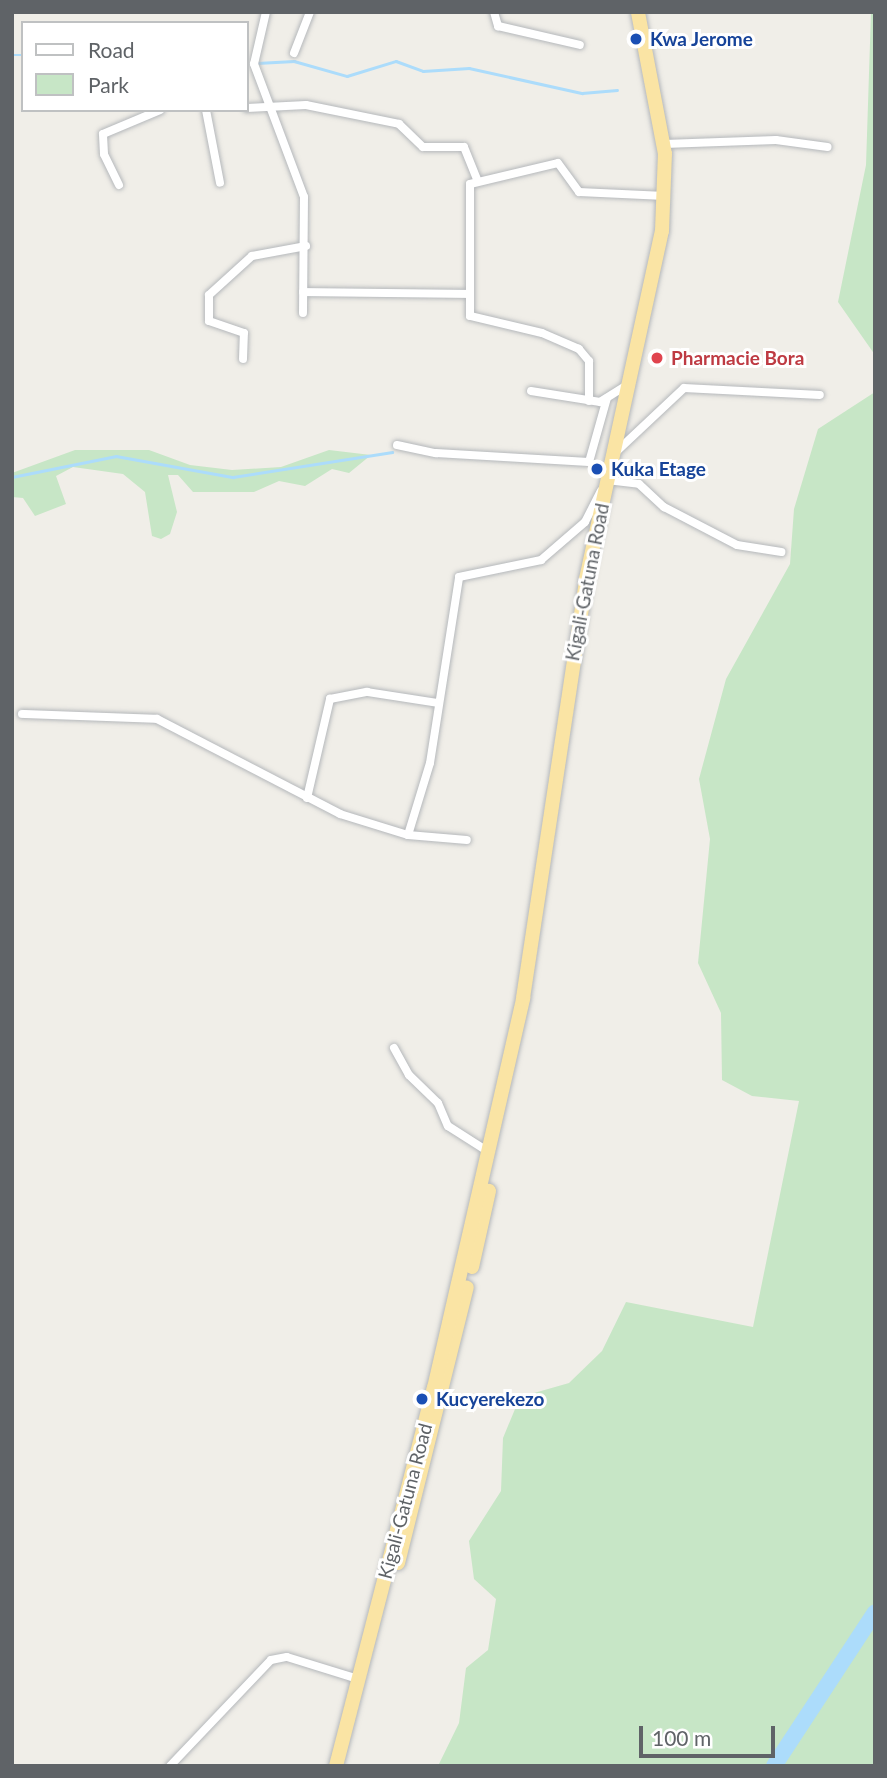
<!DOCTYPE html>
<html>
<head>
<meta charset="utf-8">
<style>
	body { margin:0 }
	#map { position:relative; width:887px; height:1778px; overflow:hidden; background:#f0eee8; font-family:Lato,sans-serif }
	div>[style] { position:absolute }
	[style*='--x'] { left:calc(var(--x)*1px); top:calc(var(--y)*1px); width:calc(var(--w)*1px); rotate:calc(var(--a)*1deg) }
	.green>* { inset:0; background:#c7e6c6 }
	.stream>* { height:2.5px; margin:-1.25px; padding:0 1.25px; transform-origin:1.25px; border-radius:1.25px; background:#acdcfb }
	.river>* { height:16px; margin:-8px; padding:0 8px; transform-origin:8px; border-radius:8px; background:#acdcfb }
	.roads { filter:drop-shadow(0 0 2px #b5b8bb) drop-shadow(0 0 2px #b5b8bb) }
	.minor>* { height:8px; margin:-4px; padding:0 4px; transform-origin:4px; border-radius:4px; background:#fff }
	.trunk>* { height:14px; margin:-7px; padding:0 7px; transform-origin:7px; border-radius:7px; background:#fae4a4 }
	.dots>* { width:19px; height:19px; translate:-50% -50%; box-sizing:border-box; border:4px solid #fff; border-radius:50% }
	span { translate:-50% -50%; white-space:nowrap; text-align:center; line-height:1.15; -webkit-text-stroke:6px #fff; paint-order:stroke }
	.transit-label { font-size:19px; color:#164399; font-weight:700 }
	.left { translate:0 -50%; text-align:left }
	.health-label { font-size:19px; color:#be3a42; font-weight:700 }
	.street-label { font-size:19px; color:#5f6367 }
	.frame { position:absolute; inset:0; border:14px solid #5f6367; pointer-events:none }
	.legend { position:absolute; left:21px; top:21px; width:228px; height:91px; box-sizing:border-box; background:#fff; border:2px solid #bfc1c2; margin:0; padding:9px 12px; list-style:none; font-size:21px; color:#5f6367 }
	.legend li { display:flex; align-items:center; gap:14px; height:35px }
	.legend b { width:35px; border:2px solid #bfc1c2 }
	.scale { position:absolute; left:639px; top:1726px; width:136px; height:32px; box-sizing:border-box; border:4px solid #5f6367; border-top:0; padding-left:9px; font-size:21px; line-height:24px; white-space:nowrap; color:#5f6367; -webkit-text-stroke:5px #fff; paint-order:stroke }
</style>
</head>
<body>
<div id="map">
	<div class="green">
		<i style="clip-path:polygon(871px 12px,875px 12px,875px 355px,838px 302px,866px 165px)"></i>
		<i style="clip-path:polygon(875px 392px,875px 1766px,438px 1766px,459px 1723px,466px 1668px,488px 1650px,496px 1599px,474px 1579px,469px 1541px,501px 1491px,503px 1438px,520px 1397px,569px 1383px,602px 1351px,626px 1302px,753px 1327px,799px 1101px,752px 1096px,722px 1080px,721px 1013px,698px 963px,710px 839px,699px 779px,726px 679px,790px 564px,794px 509px,818px 429px)"></i>
		<i style="clip-path:polygon(75px 450px,149px 450px,190px 465px,232px 470px,281px 467px,329px 450px,371px 455px,349px 473px,332px 469px,305px 486px,279px 481px,254px 492px,193px 492px,178px 475px,168px 475px,177px 512px,170px 534px,161px 539px,152px 536px,145px 492px,123px 474px,73px 467px,56px 476px,66px 504px,35px 516px,23px 498px,12px 497px,12px 473px)"></i>
	</div>
	<div class="stream">
		<i style="--x:12;--y:55;--w:11;--a:0"></i>
		<i style="--x:257;--y:63;--w:37;--a:-3"></i>
		<i style="--x:294;--y:61;--w:55;--a:15.8"></i>
		<i style="--x:347;--y:76;--w:51;--a:-17"></i>
		<i style="--x:396;--y:61;--w:29;--a:20"></i>
		<i style="--x:423;--y:71;--w:46;--a:-3.7"></i>
		<i style="--x:469;--y:68;--w:116;--a:12.5"></i>
		<i style="--x:582;--y:93;--w:35;--a:-5"></i>
		<i style="--x:12;--y:477;--w:106;--a:-11.4"></i>
		<i style="--x:116;--y:456;--w:119;--a:10.2"></i>
		<i style="--x:233;--y:477;--w:161;--a:-8.9"></i>
	</div>
	<div class="river">
		<i style="--x:774;--y:1766;--w:184;--a:-56.7"></i>
	</div>
	<div class="roads">
		<div class="minor">
			<i style="--x:266;--y:12;--w:53;--a:103"></i>
			<i style="--x:254;--y:64;--w:142;--a:69.4"></i>
			<i style="--x:304;--y:197;--w:116;--a:90.5"></i>
			<i style="--x:494;--y:12;--w:15;--a:74"></i>
			<i style="--x:498;--y:26;--w:84;--a:13"></i>
			<i style="--x:294;--y:53;--w:44;--a:-68.7"></i>
			<i style="--x:247;--y:108;--w:59;--a:-2.9"></i>
			<i style="--x:306;--y:105;--w:95;--a:11.5"></i>
			<i style="--x:399;--y:124;--w:33;--a:44"></i>
			<i style="--x:423;--y:147;--w:41;--a:0"></i>
			<i style="--x:464;--y:147;--w:35;--a:68"></i>
			<i style="--x:206;--y:110;--w:74;--a:79.1"></i>
			<i style="--x:664;--y:144;--w:112;--a:-2"></i>
			<i style="--x:776;--y:140;--w:52;--a:7.7"></i>
			<i style="--x:119;--y:185;--w:34;--a:-116"></i>
			<i style="--x:104;--y:154;--w:20;--a:-93"></i>
			<i style="--x:103;--y:134;--w:62;--a:-22.8"></i>
			<i style="--x:303;--y:292;--w:167;--a:0.7"></i>
			<i style="--x:243;--y:359;--w:26;--a:-88"></i>
			<i style="--x:244;--y:333;--w:37;--a:-161"></i>
			<i style="--x:209;--y:321;--w:26;--a:-90"></i>
			<i style="--x:209;--y:295;--w:58;--a:-42.2"></i>
			<i style="--x:252;--y:256;--w:55;--a:-10.5"></i>
			<i style="--x:531;--y:391;--w:70;--a:9.1"></i>
			<i style="--x:600;--y:402;--w:34;--a:-32"></i>
			<i style="--x:589;--y:401;--w:40;--a:-90"></i>
			<i style="--x:589;--y:361;--w:16;--a:-130"></i>
			<i style="--x:579;--y:349;--w:40;--a:-156.6"></i>
			<i style="--x:542;--y:333;--w:74;--a:-166.7"></i>
			<i style="--x:470;--y:316;--w:132;--a:-90"></i>
			<i style="--x:470;--y:184;--w:90;--a:-13.4"></i>
			<i style="--x:558;--y:163;--w:36;--a:54"></i>
			<i style="--x:579;--y:192;--w:86;--a:2.7"></i>
			<i style="--x:397;--y:445;--w:40;--a:12"></i>
			<i style="--x:436;--y:453;--w:153;--a:3.4"></i>
			<i style="--x:589;--y:462;--w:66;--a:-74.3"></i>
			<i style="--x:617;--y:451;--w:92;--a:-43.2"></i>
			<i style="--x:684;--y:388;--w:136;--a:2.9"></i>
			<i style="--x:607;--y:480;--w:32;--a:7"></i>
			<i style="--x:639;--y:484;--w:34;--a:43"></i>
			<i style="--x:664;--y:507;--w:82;--a:27.5"></i>
			<i style="--x:737;--y:545;--w:45;--a:9"></i>
			<i style="--x:22;--y:714;--w:135;--a:2.1"></i>
			<i style="--x:157;--y:719;--w:206;--a:27.4"></i>
			<i style="--x:340;--y:814;--w:71;--a:17.2"></i>
			<i style="--x:408;--y:835;--w:75;--a:-73"></i>
			<i style="--x:430;--y:763;--w:188;--a:-81.1"></i>
			<i style="--x:459;--y:577;--w:84;--a:-11.7"></i>
			<i style="--x:541;--y:560;--w:58;--a:-40.8"></i>
			<i style="--x:585;--y:522;--w:35;--a:-63"></i>
			<i style="--x:307;--y:798;--w:102;--a:-76.9"></i>
			<i style="--x:330;--y:699;--w:38;--a:-11"></i>
			<i style="--x:367;--y:692;--w:72;--a:8.8"></i>
			<i style="--x:408;--y:835;--w:59;--a:4.8"></i>
			<i style="--x:394;--y:1048;--w:31;--a:61"></i>
			<i style="--x:409;--y:1075;--w:40;--a:44"></i>
			<i style="--x:438;--y:1103;--w:25;--a:67"></i>
			<i style="--x:448;--y:1126;--w:49;--a:32.4"></i>
			<i style="--x:170;--y:1766;--w:146;--a:-46.4"></i>
			<i style="--x:271;--y:1660;--w:16;--a:-11"></i>
			<i style="--x:287;--y:1657;--w:74;--a:17.2"></i>
		</div>
		<div class="trunk">
			<i style="--x:472;--y:1267;--w:78;--a:-77.4"></i>
			<i style="--x:398;--y:1563;--w:284;--a:-76"></i>
			<i style="--x:336;--y:1766;--w:390;--a:-75.5"></i>
			<i style="--x:434;--y:1388;--w:400;--a:-77.1"></i>
			<i style="--x:523;--y:998;--w:424;--a:-81.4"></i>
			<i style="--x:586;--y:579;--w:356;--a:-77.7"></i>
			<i style="--x:662;--y:231;--w:77;--a:-87.8"></i>
			<i style="--x:665;--y:154;--w:145;--a:-100.8"></i>
		</div>
	</div>
	<div class="dots">
		<i style="left:636px;top:39px;background:#1a4fb4"></i>
		<i style="left:657px;top:358px;background:#e0444e"></i>
		<i style="left:597px;top:469px;background:#1a4fb4"></i>
		<i style="left:422px;top:1399px;background:#1a4fb4"></i>
	</div>
	<div class="transit-label">
		<span class="left" style="left:650px;top:39px">Kwa Jerome</span>
		<span class="left" style="left:611px;top:469px">Kuka Etage</span>
		<span class="left" style="left:436px;top:1399px">Kucyerekezo</span>
	</div>
	<div class="health-label">
		<span class="left" style="left:671px;top:358px">Pharmacie Bora</span>
	</div>
	<div class="street-label">
		<span style="left:587px;top:582px;rotate:-79deg">Kigali-Gatuna Road</span>
		<span style="left:405px;top:1501px;rotate:-75deg">Kigali-Gatuna Road</span>
	</div>
	<div class="frame"></div>
	<ul class="legend">
	<li><b style="height:9px;background:#fff"></b>Road</li>
	<li><b style="height:19px;background:#c7e6c6"></b>Park</li>
	</ul>
	<div class="scale">100 m</div>
</div>
</body>
</html>
